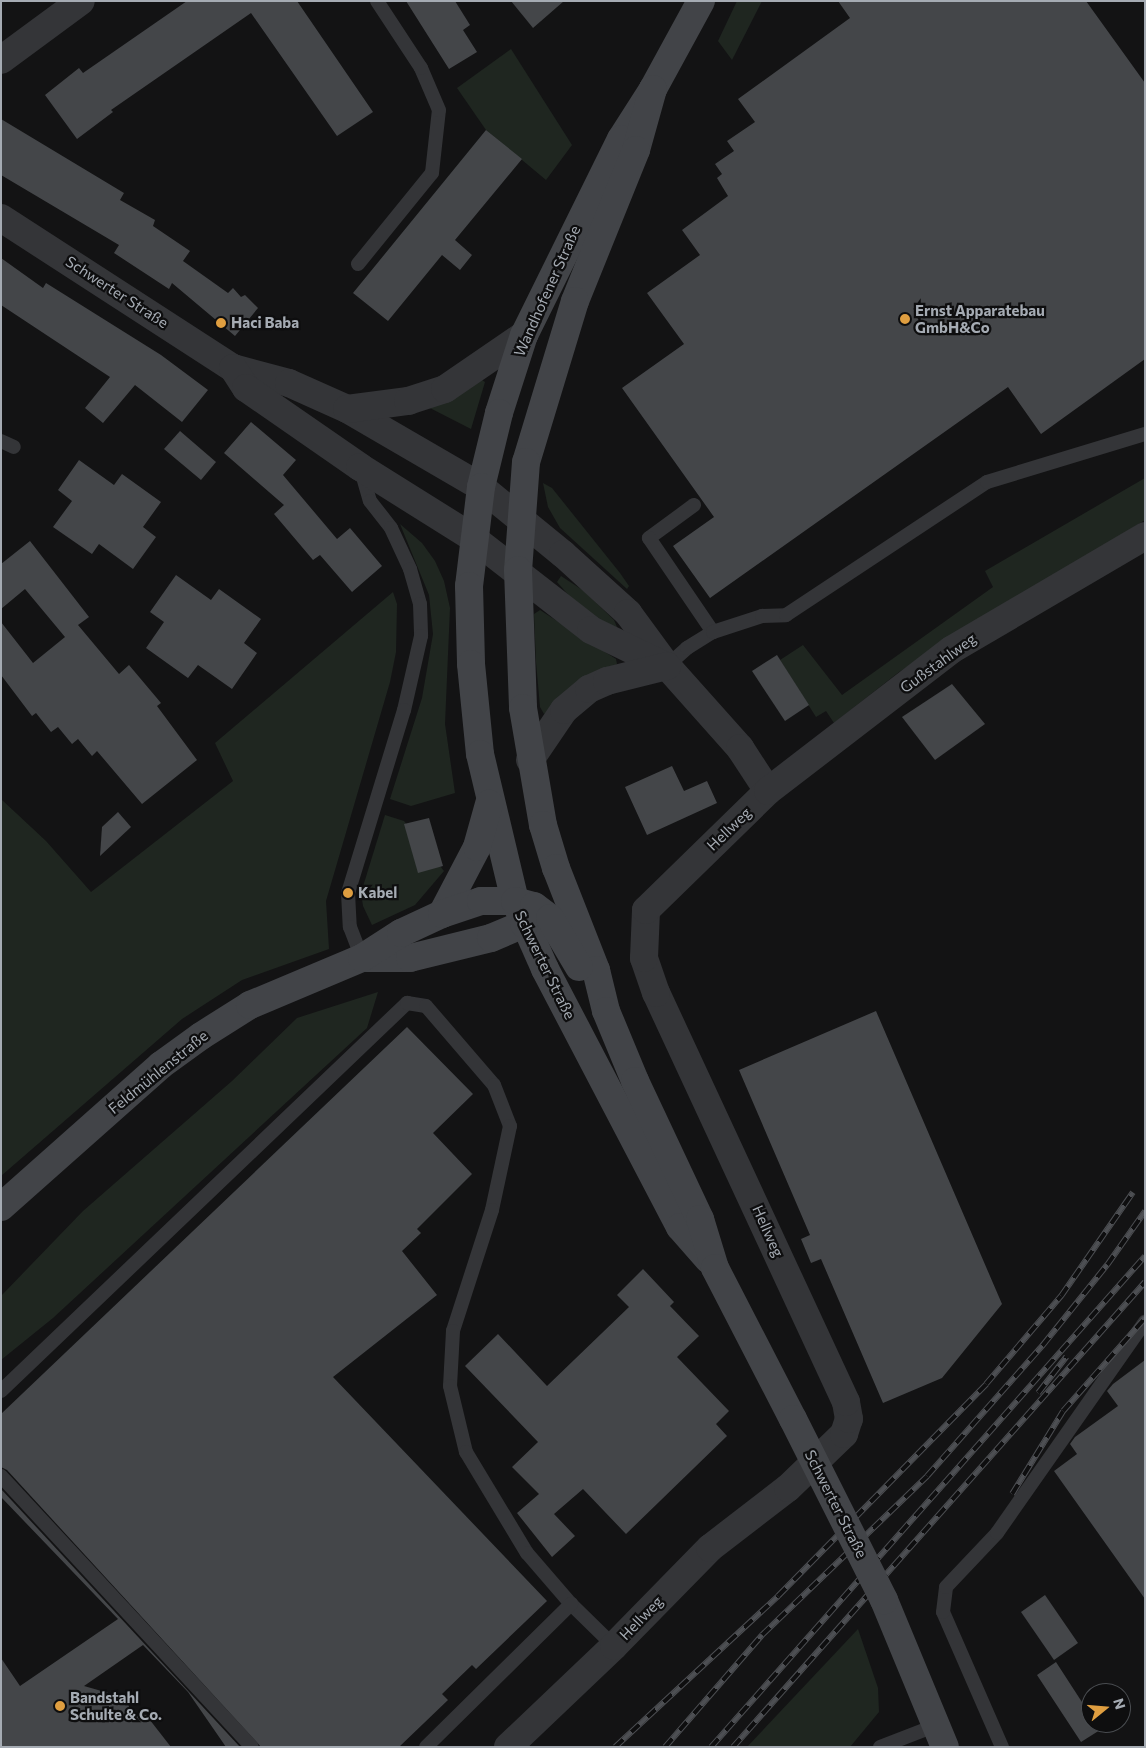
<!DOCTYPE html>
<html>
<head>
<meta charset="utf-8">
<style>
	body { margin:0 }
	#map { position:relative; width:1146px; height:1748px; overflow:hidden; background:#131314; font-family:Commissioner,sans-serif }
	div>[style] { position:absolute }
	[style*='--x'] { left:calc(var(--x)*1px); top:calc(var(--y)*1px); width:calc(var(--w)*1px); rotate:calc(var(--a)*1deg) }
	.green>* { inset:0; background:#1f2620 }
	.building>* { inset:0; background:#444649 }
	.lane>* { height:14px; margin:-7px; padding:0 7px; transform-origin:7px; border-radius:7px; background:#343538 }
	.street>* { height:28px; margin:-14px; padding:0 14px; transform-origin:14px; border-radius:14px; background:#343538 }
	.secondary>* { height:28px; margin:-14px; padding:0 14px; transform-origin:14px; border-radius:14px; background:#424448 }
	.rail>* { height:5.5px; margin-top:-2.75px; transform-origin:0; background:repeating-linear-gradient(90deg,#0e0e0f 0 11px,#4d4f53 0 22px); box-sizing:border-box; border-block:1px solid #4d4f53 }
	.secondary-bridge>* { height:28px; margin:-14px; padding:0 14px; transform-origin:14px; border-radius:14px; background:#424448 }
	.dots>* { width:14px; height:14px; translate:-50% -50%; box-sizing:border-box; border:2px solid #0e0e0f; border-radius:50% }
	span { translate:-50% -50%; white-space:nowrap; text-align:center; line-height:1.15; -webkit-text-stroke:4.5px #0e0e0f; paint-order:stroke }
	.street-label { font-size:15px; color:#a5abb3 }
	.poi-label { font-size:15px; color:#a5abb3; font-weight:700 }
	.left { translate:0 -50%; text-align:left }
	.frame { position:absolute; inset:0; border:2px solid #a5abb3; pointer-events:none }
	.north { position:absolute; left:1081px; top:1683px; width:50px; height:50px; box-sizing:border-box; background:#0e0e0f; border:1px solid #4a4d51; border-radius:50%; rotate:73deg; font-size:14px; font-weight:700; line-height:20px; text-align:center; color:#a5abb3 }
	.north::after { content:''; display:block; margin:auto; width:18px; height:22px; background:#df9e40; clip-path:polygon(50% 0,100% 100%,50% 72%,0 100%) }
</style>
</head>
<body>
<div id="map">
	<div class="green">
		<i style="clip-path:polygon(737px 1px,762px 1px,732px 60px,718px 41px)"></i>
		<i style="clip-path:polygon(511px 49px,572px 145px,546px 180px,486px 130px,457px 88px)"></i>
		<i style="clip-path:polygon(479px 378px,485px 382px,471px 429px,426px 406px)"></i>
		<i style="clip-path:polygon(1145px 478px,1145px 520px,899px 672px,834px 723px,826px 711px,816px 717px,780px 660px,803px 645px,842px 695px,993px 587px,985px 571px)"></i>
		<i style="clip-path:polygon(543px 483px,552px 488px,620px 573px,629px 586px,627px 589px,560px 528px,548px 507px)"></i>
		<i style="clip-path:polygon(400px 524px,422px 543px,435px 561px,444px 581px,450px 608px,445px 724px,455px 793px,411px 806px,390px 799px,422px 698px,433px 634px,429px 595px)"></i>
		<i style="clip-path:polygon(561px 576px,584px 591px,614px 620px,617px 627px,612px 628px,571px 598px,557px 582px)"></i>
		<i style="clip-path:polygon(393px 592px,397px 604px,396px 652px,390px 682px,326px 901px,329px 949px,242px 980px,182px 1019px,1px 1176px,1px 799px,46px 841px,91px 892px,233px 781px,215px 743px)"></i>
		<i style="clip-path:polygon(540px 610px,616px 659px,617px 664px,544px 714px,540px 707px,536px 662px,534px 614px)"></i>
		<i style="clip-path:polygon(385px 815px,404px 821px,444px 871px,415px 905px,372px 925px,363px 906px,361px 893px)"></i>
		<i style="clip-path:polygon(378px 992px,367px 1028px,53px 1318px,1px 1360px,1px 1296px,83px 1211px,232px 1081px,297px 1018px)"></i>
		<i style="clip-path:polygon(858px 1629px,878px 1688px,879px 1712px,850px 1747px,747px 1747px)"></i>
	</div>
	<div class="building">
		<i style="clip-path:polygon(187px 1px,297px 1px,373px 112px,337px 136px,251px 13px,111px 110px,113px 112px,77px 139px,45px 95px,79px 68px,83px 73px)"></i>
		<i style="clip-path:polygon(406px 1px,455px 1px,470px 25px,463px 30px,477px 52px,449px 69px)"></i>
		<i style="clip-path:polygon(511px 1px,564px 1px,533px 28px)"></i>
		<i style="clip-path:polygon(838px 1px,1086px 1px,1145px 83px,1145px 359px,1041px 434px,1008px 387px,710px 598px,673px 546px,714px 517px,622px 388px,684px 344px,647px 293px,700px 255px,682px 230px,728px 196px,717px 178px,722px 174px,715px 164px,734px 151px,727px 141px,755px 122px,738px 99px,850px 18px)"></i>
		<i style="clip-path:polygon(1px 119px,124px 193px,120px 200px,155px 220px,153px 226px,190px 251px,183px 261px,228px 293px,233px 288px,241px 297px,245px 295px,258px 308px,235px 336px,172px 283px,169px 289px,114px 253px,119px 245px,1px 175px)"></i>
		<i style="clip-path:polygon(486px 130px,522px 159px,455px 240px,472px 255px,460px 270px,442px 255px,388px 321px,353px 293px)"></i>
		<i style="clip-path:polygon(1px 258px,43px 288px,46px 283px,161px 355px,208px 390px,182px 422px,135px 385px,103px 423px,85px 408px,110px 377px,1px 305px)"></i>
		<i style="clip-path:polygon(251px 422px,296px 460px,283px 475px,337px 539px,350px 528px,382px 566px,352px 592px,320px 555px,313px 560px,274px 514px,284px 505px,224px 453px)"></i>
		<i style="clip-path:polygon(180px 431px,216px 462px,201px 480px,164px 449px)"></i>
		<i style="clip-path:polygon(79px 460px,114px 485px,122px 474px,161px 502px,143px 527px,156px 537px,133px 569px,99px 544px,92px 554px,53px 527px,72px 501px,58px 490px)"></i>
		<i style="clip-path:polygon(30px 541px,89px 617px,78px 625px,119px 674px,129px 665px,161px 703px,157px 706px,197px 760px,142px 804px,97px 751px,92px 756px,78px 739px,72px 744px,58px 727px,51px 732px,36px 713px,32px 716px,1px 675px,1px 622px,33px 663px,65px 637px,25px 589px,1px 609px,1px 564px)"></i>
		<i style="clip-path:polygon(176px 575px,211px 600px,219px 589px,261px 619px,244px 643px,257px 653px,232px 689px,198px 665px,188px 678px,146px 648px,164px 622px,150px 612px)"></i>
		<i style="clip-path:polygon(777px 655px,809px 705px,785px 721px,752px 671px)"></i>
		<i style="clip-path:polygon(952px 684px,985px 724px,935px 760px,902px 717px)"></i>
		<i style="clip-path:polygon(672px 766px,684px 791px,707px 781px,717px 803px,647px 835px,625px 787px)"></i>
		<i style="clip-path:polygon(118px 812px,131px 827px,100px 856px,102px 827px)"></i>
		<i style="clip-path:polygon(429px 818px,443px 866px,418px 873px,404px 824px)"></i>
		<i style="clip-path:polygon(876px 1011px,1002px 1304px,942px 1378px,883px 1403px,821px 1259px,811px 1263px,801px 1239px,810px 1235px,739px 1070px)"></i>
		<i style="clip-path:polygon(407px 1027px,473px 1094px,433px 1133px,472px 1174px,417px 1229px,421px 1233px,402px 1251px,437px 1295px,333px 1377px,547px 1601px,476px 1669px,472px 1665px,442px 1694px,448px 1700px,399px 1747px,261px 1747px,7px 1470px,1px 1467px,1px 1414px)"></i>
		<i style="clip-path:polygon(643px 1269px,674px 1302px,670px 1306px,699px 1336px,677px 1357px,729px 1411px,716px 1424px,727px 1436px,626px 1534px,583px 1489px,554px 1514px,575px 1536px,552px 1557px,517px 1513px,539px 1494px,512px 1467px,538px 1442px,465px 1366px,498px 1334px,547px 1386px,629px 1307px,617px 1295px)"></i>
		<i style="clip-path:polygon(1145px 1360px,1145px 1599px,1054px 1471px,1077px 1454px,1070px 1444px,1075px 1437px,1118px 1406px,1107px 1391px,1113px 1384px)"></i>
		<i style="clip-path:polygon(1px 1489px,240px 1747px,226px 1747px,188px 1692px,143px 1645px,84px 1686px,126px 1698px,131px 1713px,146px 1715px,171px 1747px,1px 1747px,1px 1658px,20px 1686px,118px 1619px,1px 1497px)"></i>
		<i style="clip-path:polygon(1045px 1595px,1078px 1643px,1054px 1660px,1021px 1612px)"></i>
		<i style="clip-path:polygon(1056px 1662px,1091px 1716px,1091px 1723px,1096px 1723px,1100px 1730px,1081px 1742px,1037px 1675px)"></i>
	</div>
	<div class="lane">
		<i style="--x:358;--y:264;--w:117;--a:-50.9"></i>
		<i style="--x:432;--y:173;--w:63;--a:-83.7"></i>
		<i style="--x:439;--y:110;--w:46;--a:-113.2"></i>
		<i style="--x:421;--y:68;--w:80;--a:-123.3"></i>
		<i style="--x:1;--y:441;--w:14;--a:25"></i>
		<i style="--x:361;--y:470;--w:32;--a:74"></i>
		<i style="--x:370;--y:501;--w:34;--a:52"></i>
		<i style="--x:391;--y:528;--w:45;--a:65.1"></i>
		<i style="--x:410;--y:569;--w:36;--a:74"></i>
		<i style="--x:420;--y:604;--w:32;--a:88"></i>
		<i style="--x:421;--y:636;--w:76;--a:102.9"></i>
		<i style="--x:404;--y:710;--w:191;--a:107"></i>
		<i style="--x:348;--y:893;--w:34;--a:87"></i>
		<i style="--x:350;--y:927;--w:33;--a:69"></i>
		<i style="--x:694;--y:505;--w:56;--a:143.7"></i>
		<i style="--x:649;--y:538;--w:114;--a:55.8"></i>
		<i style="--x:667;--y:666;--w:27;--a:-42"></i>
		<i style="--x:687;--y:648;--w:31;--a:-32"></i>
		<i style="--x:713;--y:632;--w:52;--a:-18.1"></i>
		<i style="--x:762;--y:616;--w:24;--a:-2"></i>
		<i style="--x:786;--y:615;--w:241;--a:-33.5"></i>
		<i style="--x:987;--y:482;--w:165;--a:-16.9"></i>
		<i style="--x:1;--y:1391;--w:562;--a:-43.7"></i>
		<i style="--x:407;--y:1003;--w:19;--a:9"></i>
		<i style="--x:426;--y:1006;--w:104;--a:49.3"></i>
		<i style="--x:494;--y:1085;--w:44;--a:68.7"></i>
		<i style="--x:510;--y:1126;--w:86;--a:102.1"></i>
		<i style="--x:492;--y:1210;--w:127;--a:107.9"></i>
		<i style="--x:453;--y:1331;--w:55;--a:93.1"></i>
		<i style="--x:450;--y:1386;--w:68;--a:76.4"></i>
		<i style="--x:466;--y:1452;--w:118;--a:58.9"></i>
		<i style="--x:527;--y:1553;--w:67;--a:49.2"></i>
		<i style="--x:571;--y:1604;--w:60;--a:44.3"></i>
		<i style="--x:1;--y:1476;--w:369;--a:47.2"></i>
		<i style="--x:426;--y:1747;--w:204;--a:-44.6"></i>
		<i style="--x:880;--y:1747;--w:61;--a:-21.1"></i>
		<i style="--x:1002;--y:1747;--w:147;--a:-113.6"></i>
		<i style="--x:943;--y:1612;--w:25;--a:-83"></i>
		<i style="--x:946;--y:1587;--w:74;--a:-46.6"></i>
		<i style="--x:997;--y:1533;--w:258;--a:-55"></i>
	</div>
	<div class="street">
		<i style="--x:1;--y:60;--w:99;--a:-36.4"></i>
		<i style="--x:1;--y:218;--w:276;--a:32.9"></i>
		<i style="--x:233;--y:368;--w:58;--a:15"></i>
		<i style="--x:289;--y:383;--w:64;--a:24.1"></i>
		<i style="--x:347;--y:409;--w:155;--a:30.2"></i>
		<i style="--x:481;--y:487;--w:106;--a:39.3"></i>
		<i style="--x:563;--y:554;--w:88;--a:42.2"></i>
		<i style="--x:628;--y:613;--w:66;--a:53.7"></i>
		<i style="--x:667;--y:666;--w:110;--a:48.3"></i>
		<i style="--x:740;--y:748;--w:51;--a:56.9"></i>
		<i style="--x:233;--y:368;--w:24;--a:57"></i>
		<i style="--x:246;--y:388;--w:139;--a:34.7"></i>
		<i style="--x:360;--y:467;--w:133;--a:32.1"></i>
		<i style="--x:473;--y:538;--w:150;--a:37.9"></i>
		<i style="--x:591;--y:630;--w:80;--a:25.9"></i>
		<i style="--x:347;--y:409;--w:62;--a:-7.5"></i>
		<i style="--x:408;--y:401;--w:39;--a:-18"></i>
		<i style="--x:445;--y:389;--w:96;--a:-34.4"></i>
		<i style="--x:530;--y:760;--w:60;--a:-55.8"></i>
		<i style="--x:564;--y:710;--w:33;--a:-40"></i>
		<i style="--x:589;--y:689;--w:20;--a:-24"></i>
		<i style="--x:607;--y:681;--w:62;--a:-14"></i>
		<i style="--x:508;--y:1747;--w:146;--a:-43.6"></i>
		<i style="--x:614;--y:1646;--w:137;--a:-45.6"></i>
		<i style="--x:710;--y:1548;--w:98;--a:-37.6"></i>
		<i style="--x:788;--y:1488;--w:78;--a:-44"></i>
		<i style="--x:844;--y:1434;--w:16;--a:-72"></i>
		<i style="--x:849;--y:1419;--w:17;--a:-100"></i>
		<i style="--x:846;--y:1402;--w:451;--a:-114.9"></i>
		<i style="--x:656;--y:993;--w:37;--a:-109"></i>
		<i style="--x:644;--y:958;--w:48;--a:-87.6"></i>
		<i style="--x:646;--y:910;--w:170;--a:-44.3"></i>
		<i style="--x:768;--y:791;--w:231;--a:-37.6"></i>
		<i style="--x:951;--y:650;--w:225;--a:-30.4"></i>
	</div>
	<div class="secondary">
		<i style="--x:701;--y:1;--w:100;--a:118.6"></i>
		<i style="--x:653;--y:89;--w:59;--a:122.6"></i>
		<i style="--x:621;--y:139;--w:219;--a:116.3"></i>
		<i style="--x:524;--y:335;--w:82;--a:107.8"></i>
		<i style="--x:499;--y:413;--w:76;--a:103.7"></i>
		<i style="--x:481;--y:487;--w:100;--a:96.9"></i>
		<i style="--x:469;--y:586;--w:78;--a:88.5"></i>
		<i style="--x:471;--y:664;--w:90;--a:84.3"></i>
		<i style="--x:480;--y:754;--w:151;--a:76.6"></i>
		<i style="--x:515;--y:901;--w:74;--a:66.2"></i>
		<i style="--x:545;--y:969;--w:291;--a:62.4"></i>
		<i style="--x:680;--y:1227;--w:43;--a:48.8"></i>
		<i style="--x:653;--y:89;--w:63;--a:105.6"></i>
		<i style="--x:636;--y:150;--w:163;--a:112"></i>
		<i style="--x:575;--y:301;--w:168;--a:106.9"></i>
		<i style="--x:526;--y:462;--w:108;--a:94.2"></i>
		<i style="--x:518;--y:570;--w:138;--a:87.9"></i>
		<i style="--x:523;--y:708;--w:119;--a:80.3"></i>
		<i style="--x:543;--y:825;--w:45;--a:73.2"></i>
		<i style="--x:556;--y:868;--w:110;--a:68.6"></i>
		<i style="--x:596;--y:970;--w:42;--a:76.3"></i>
		<i style="--x:606;--y:1011;--w:76;--a:67.5"></i>
		<i style="--x:635;--y:1081;--w:153;--a:64.8"></i>
		<i style="--x:700;--y:1219;--w:51;--a:73"></i>
		<i style="--x:715;--y:1268;--w:170;--a:62.7"></i>
		<i style="--x:442;--y:914;--w:76;--a:-62.4"></i>
		<i style="--x:477;--y:847;--w:45;--a:-74.4"></i>
		<i style="--x:362;--y:958;--w:48;--a:0"></i>
		<i style="--x:410;--y:958;--w:83;--a:-13.9"></i>
		<i style="--x:491;--y:938;--w:36;--a:-23"></i>
		<i style="--x:524;--y:924;--w:16;--a:-60"></i>
		<i style="--x:1;--y:1207;--w:214;--a:-41.6"></i>
		<i style="--x:161;--y:1065;--w:49;--a:-35.9"></i>
		<i style="--x:201;--y:1036;--w:58;--a:-32.3"></i>
		<i style="--x:250;--y:1005;--w:121;--a:-22.8"></i>
		<i style="--x:362;--y:958;--w:46;--a:-32.7"></i>
		<i style="--x:401;--y:933;--w:45;--a:-24.9"></i>
		<i style="--x:442;--y:914;--w:41;--a:-18.4"></i>
		<i style="--x:481;--y:901;--w:34;--a:0"></i>
		<i style="--x:515;--y:901;--w:20;--a:15"></i>
		<i style="--x:534;--y:906;--w:20;--a:37"></i>
		<i style="--x:550;--y:918;--w:57;--a:59.4"></i>
		<i style="--x:884;--y:1600;--w:159;--a:67.5"></i>
	</div>
	<div class="rail">
		<i style="--x:1038;--y:1393;--w:46;--a:-52.1"></i>
		<i style="--x:1012;--y:1494;--w:97;--a:-58.4"></i>
		<i style="--x:1063;--y:1411;--w:124;--a:-48.6"></i>
		<i style="--x:615;--y:1747;--w:222;--a:-42.8"></i>
		<i style="--x:778;--y:1596;--w:297;--a:-45.5"></i>
		<i style="--x:986;--y:1384;--w:116;--a:-49.6"></i>
		<i style="--x:1061;--y:1296;--w:126;--a:-55.3"></i>
		<i style="--x:665;--y:1747;--w:148;--a:-49.1"></i>
		<i style="--x:762;--y:1635;--w:229;--a:-43.9"></i>
		<i style="--x:927;--y:1476;--w:174;--a:-48.5"></i>
		<i style="--x:1042;--y:1346;--w:104;--a:-51.3"></i>
		<i style="--x:1107;--y:1265;--w:66;--a:-54.9"></i>
		<i style="--x:711;--y:1747;--w:655;--a:-48.53"></i>
		<i style="--x:733;--y:1747;--w:621;--a:-48.46"></i>
	</div>
	<div class="secondary-bridge">
		<i style="--x:793;--y:1419;--w:203;--a:63.3"></i>
	</div>
	<div class="dots">
		<i style="left:905px;top:319px;background:#df9e40"></i>
		<i style="left:221px;top:323px;background:#df9e40"></i>
		<i style="left:348px;top:893px;background:#df9e40"></i>
		<i style="left:60px;top:1706px;background:#df9e40"></i>
	</div>
	<div class="street-label">
		<span style="left:547px;top:291px;rotate:-66deg">Wandhofener Straße</span>
		<span style="left:117px;top:292px;rotate:33deg">Schwerter Straße</span>
		<span style="left:938px;top:663px;rotate:-36deg">Gußstahlweg</span>
		<span style="left:729px;top:829px;rotate:-44deg">Hellweg</span>
		<span style="left:545px;top:965px;rotate:64deg">Schwerter Straße</span>
		<span style="left:158px;top:1072px;rotate:-39deg">Feldmühlenstraße</span>
		<span style="left:768px;top:1231px;rotate:66deg">Hellweg</span>
		<span style="left:836px;top:1504px;rotate:63deg">Schwerter Straße</span>
		<span style="left:641px;top:1618px;rotate:-46deg">Hellweg</span>
	</div>
	<div class="poi-label">
		<span class="left" style="left:915px;top:319px">Ernst Apparatebau<br>GmbH&amp;Co</span>
		<span class="left" style="left:231px;top:323px">Haci Baba</span>
		<span class="left" style="left:358px;top:893px">Kabel</span>
		<span class="left" style="left:70px;top:1706px">Bandstahl<br>Schulte &amp; Co.</span>
	</div>
	<div class="frame"></div>
	<div class="north">N</div>
</div>
</body>
</html>
